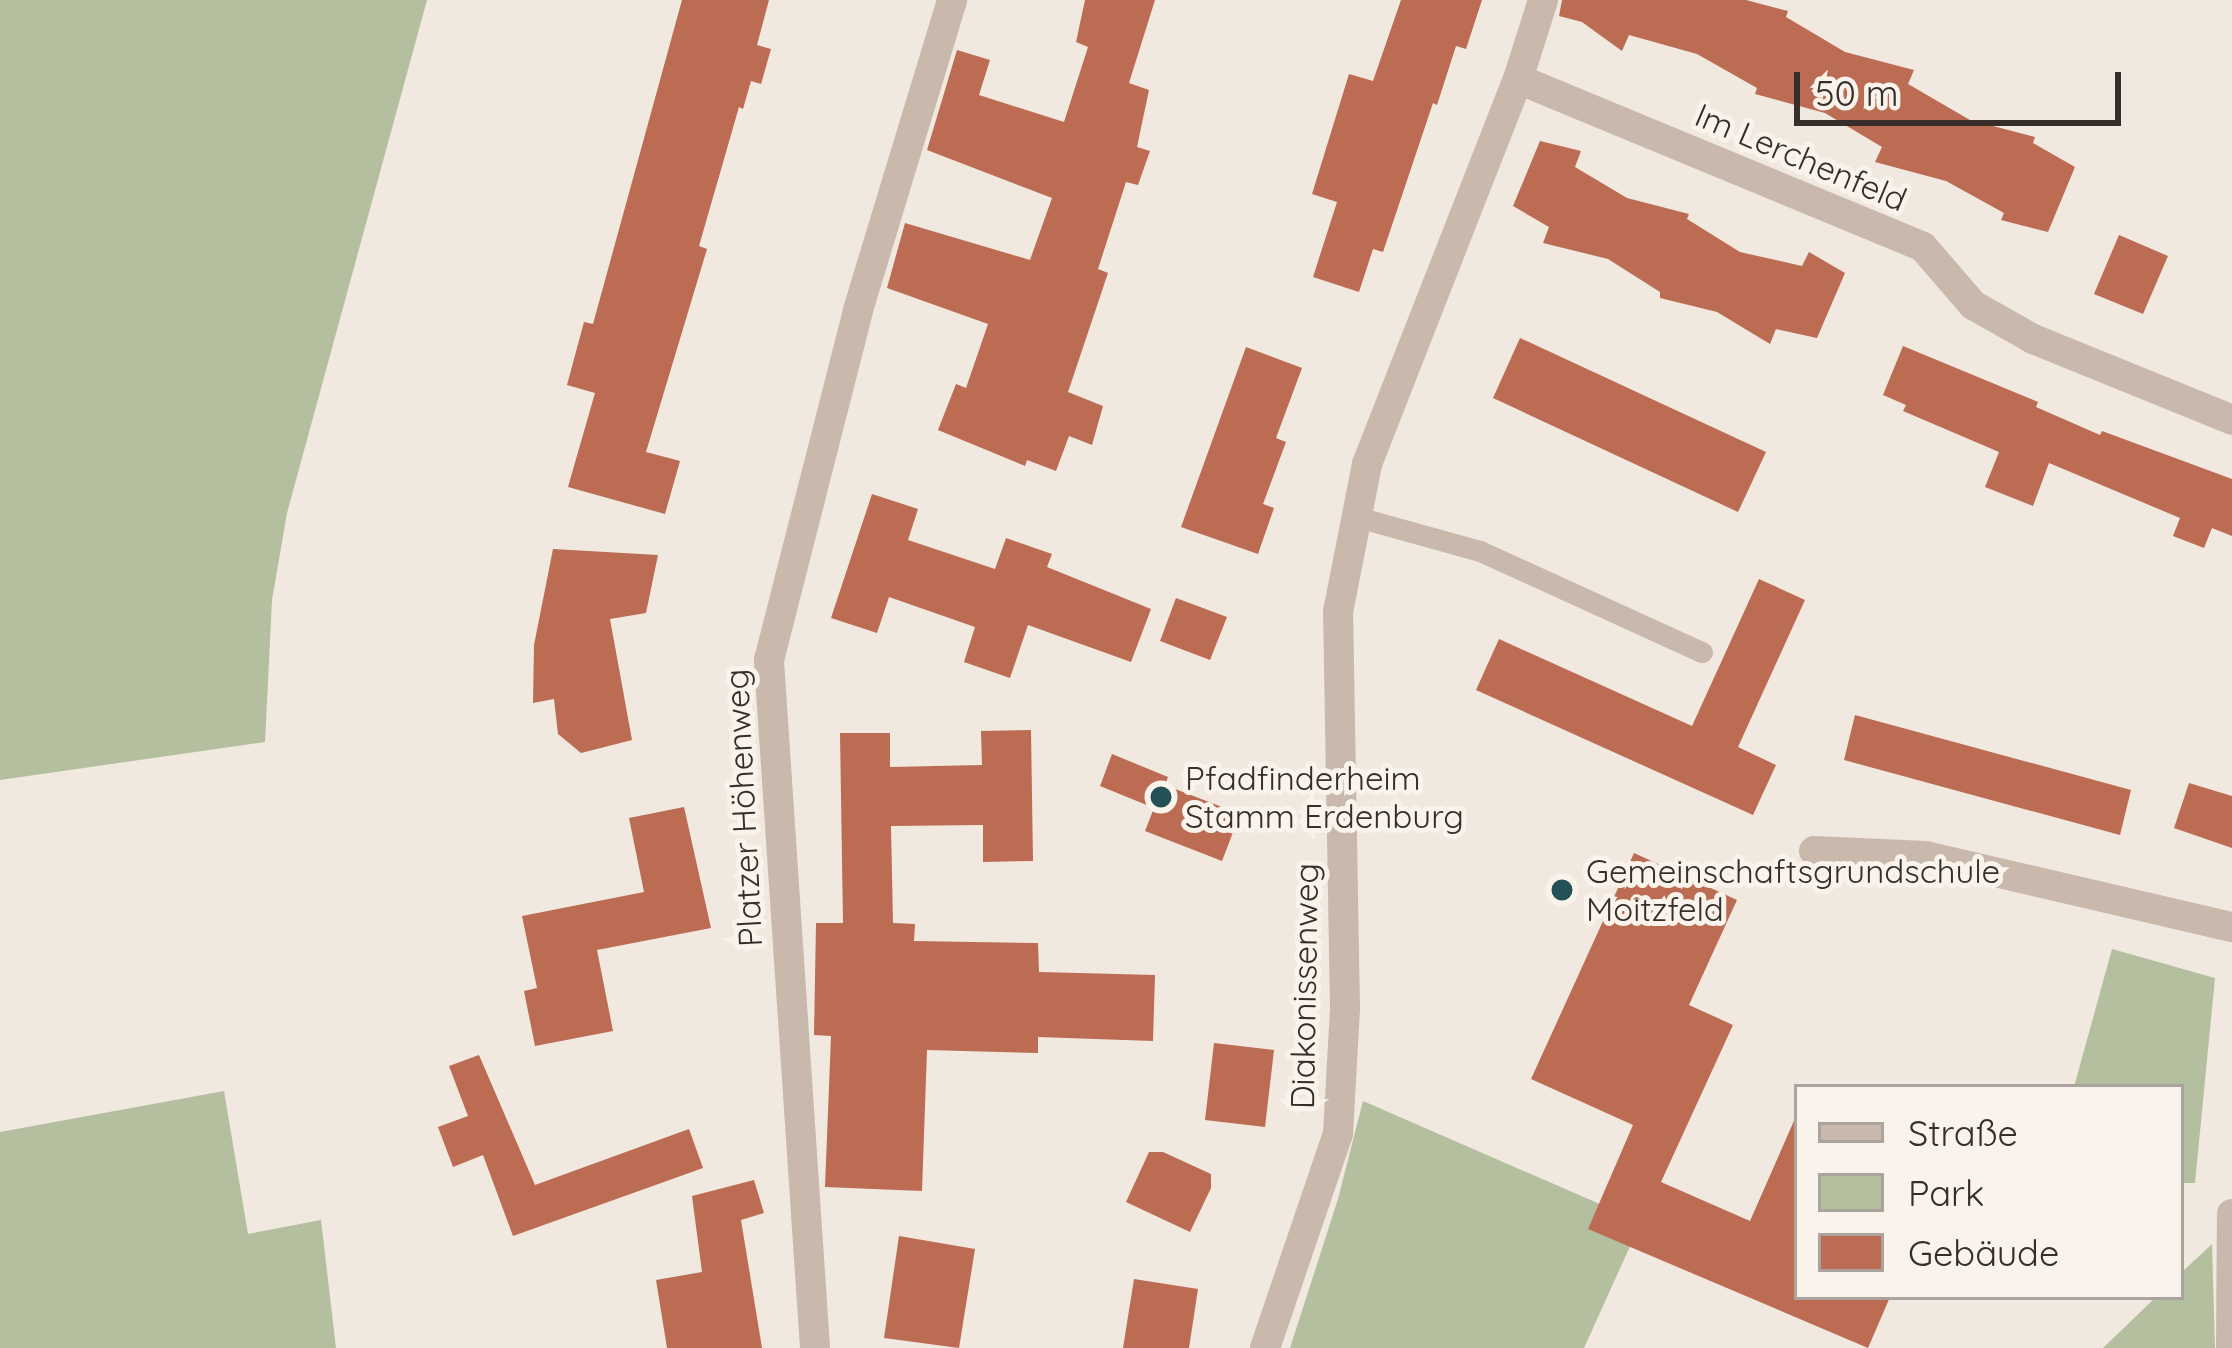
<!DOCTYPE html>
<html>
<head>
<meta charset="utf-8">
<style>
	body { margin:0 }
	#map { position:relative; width:2232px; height:1348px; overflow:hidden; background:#f1e8df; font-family:Quicksand,sans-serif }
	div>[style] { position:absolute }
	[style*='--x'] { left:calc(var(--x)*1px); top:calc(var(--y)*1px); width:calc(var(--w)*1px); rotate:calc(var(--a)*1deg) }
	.green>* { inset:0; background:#b4bfa0 }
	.building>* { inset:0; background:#bb6c53 }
	.service>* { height:21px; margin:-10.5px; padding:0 10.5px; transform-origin:10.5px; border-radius:10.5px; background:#c8b9ac }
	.minor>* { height:30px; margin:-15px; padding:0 15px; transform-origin:15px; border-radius:15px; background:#c8b9ac }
	.dots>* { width:33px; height:33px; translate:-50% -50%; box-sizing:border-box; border:6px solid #f9f3eb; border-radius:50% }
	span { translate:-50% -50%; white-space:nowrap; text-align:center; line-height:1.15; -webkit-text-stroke:10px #f9f3eb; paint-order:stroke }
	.street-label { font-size:33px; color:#372e2a }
	.poi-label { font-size:33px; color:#372e2a }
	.left { translate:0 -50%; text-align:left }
	.legend { position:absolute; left:1794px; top:1084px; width:390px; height:216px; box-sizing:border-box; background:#f9f3eb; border:3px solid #aba49e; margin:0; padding:15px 21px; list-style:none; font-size:36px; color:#372e2a }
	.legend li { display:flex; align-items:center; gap:24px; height:60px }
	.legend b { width:60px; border:3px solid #aba49e }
	.scale { position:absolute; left:1794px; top:72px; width:327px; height:54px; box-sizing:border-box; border:6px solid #372e2a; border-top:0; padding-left:15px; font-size:36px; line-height:42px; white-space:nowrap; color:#372e2a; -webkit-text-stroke:9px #f9f3eb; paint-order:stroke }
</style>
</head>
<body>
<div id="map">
	<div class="green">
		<i style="clip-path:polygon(0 0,427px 0,287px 513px,272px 600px,265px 742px,0 780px)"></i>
		<i style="clip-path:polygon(2112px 949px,2215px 978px,2195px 1183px,2181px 1183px,2181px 1087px,2074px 1087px)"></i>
		<i style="clip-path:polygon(224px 1091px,248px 1234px,321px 1220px,336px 1348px,0 1348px,0 1132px)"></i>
		<i style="clip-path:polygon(1363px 1101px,1641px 1222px,1584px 1348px,1290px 1348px,1338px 1199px)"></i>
		<i style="clip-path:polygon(2212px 1244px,2215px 1348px,2103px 1348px,2156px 1297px,2181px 1297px,2181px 1273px)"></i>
	</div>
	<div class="building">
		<i style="clip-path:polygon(682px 0,769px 0,757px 45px,771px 49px,761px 84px,751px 81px,743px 109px,739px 107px,699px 246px,707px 249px,646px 452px,680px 461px,665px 514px,568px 487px,595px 393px,567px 385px,584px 322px,593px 324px)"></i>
		<i style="clip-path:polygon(1085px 0,1155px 0,1129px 83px,1149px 90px,1137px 147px,1150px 151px,1138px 185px,1126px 182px,1098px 269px,1108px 273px,1068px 392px,1103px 406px,1092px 445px,1069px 436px,1056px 471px,1027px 460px,1025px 466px,938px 430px,956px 384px,966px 388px,988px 324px,887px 288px,905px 223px,1030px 260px,1052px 198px,927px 150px,957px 50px,990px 60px,979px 95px,1064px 122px,1088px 47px,1076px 42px)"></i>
		<i style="clip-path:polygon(1401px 0,1482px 0,1466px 49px,1456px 46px,1437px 105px,1433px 103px,1383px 252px,1373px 249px,1359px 292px,1313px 277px,1337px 202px,1312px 194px,1349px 74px,1373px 81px)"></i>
		<i style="clip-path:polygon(1562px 0,1746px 0,1788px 11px,1786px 17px,1845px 52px,1914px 70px,1908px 84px,1970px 120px,2035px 137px,2033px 143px,2075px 167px,2048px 232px,2001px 220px,2004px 213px,1946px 181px,1875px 162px,1882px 147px,1825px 113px,1755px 94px,1757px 88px,1697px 54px,1629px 35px,1622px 51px,1582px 22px,1559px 16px)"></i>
		<i style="clip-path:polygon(1540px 141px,1581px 151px,1575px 167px,1627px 198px,1689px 214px,1687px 219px,1740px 252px,1802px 266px,1809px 252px,1845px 273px,1817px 338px,1776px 329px,1770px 344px,1717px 312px,1660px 298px,1660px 292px,1608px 259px,1543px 243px,1549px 227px,1513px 206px)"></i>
		<i style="clip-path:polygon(2119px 235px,2168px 256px,2143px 314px,2094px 294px)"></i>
		<i style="clip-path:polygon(1520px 338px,1766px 452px,1738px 512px,1493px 398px)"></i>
		<i style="clip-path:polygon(1903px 346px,2038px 402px,2036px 407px,2100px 435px,2102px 431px,2232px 479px,2232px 536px,2212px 528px,2204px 548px,2173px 536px,2180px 518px,2049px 463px,2033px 506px,1985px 487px,1999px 452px,1903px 411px,1906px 405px,1883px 395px)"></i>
		<i style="clip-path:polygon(1246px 347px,1302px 368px,1276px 438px,1286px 442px,1263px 504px,1274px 508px,1258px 554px,1181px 527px)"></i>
		<i style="clip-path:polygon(872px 494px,918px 509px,908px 540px,995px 569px,1006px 538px,1052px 554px,1047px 567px,1151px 609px,1131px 662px,1028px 625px,1010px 678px,964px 662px,975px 627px,889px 597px,877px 633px,831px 618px)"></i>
		<i style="clip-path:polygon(553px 549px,658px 555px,646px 613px,610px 619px,632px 740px,581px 753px,558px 734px,554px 699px,533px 703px,534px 645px)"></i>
		<i style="clip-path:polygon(1759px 579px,1805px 600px,1738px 747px,1776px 765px,1753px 815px,1476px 690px,1499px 639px,1692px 726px)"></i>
		<i style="clip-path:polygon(1176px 598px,1227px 617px,1210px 660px,1160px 641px)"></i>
		<i style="clip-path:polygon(1855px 715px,2131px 790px,2120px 835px,1844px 760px)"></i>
		<i style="clip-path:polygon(1031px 730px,1033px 861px,983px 862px,983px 825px,891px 826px,893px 923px,915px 924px,914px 941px,1038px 943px,1039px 972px,1155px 975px,1153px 1041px,1038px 1037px,1038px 1053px,927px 1050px,922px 1191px,825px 1187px,831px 1036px,814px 1035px,816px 923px,843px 923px,840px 733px,890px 733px,890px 767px,982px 765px,981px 731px)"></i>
		<i style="clip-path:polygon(1112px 754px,1168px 777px,1165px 785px,1240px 814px,1222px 861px,1145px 831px,1154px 808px,1100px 786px)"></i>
		<i style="clip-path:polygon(2189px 783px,2232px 796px,2232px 848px,2174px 828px)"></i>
		<i style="clip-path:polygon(684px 807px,711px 928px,597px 950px,613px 1031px,535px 1046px,524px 991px,537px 988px,522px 916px,644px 892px,629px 818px)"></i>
		<i style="clip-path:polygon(1634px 853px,1737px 900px,1689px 1005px,1733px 1025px,1661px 1182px,1750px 1221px,1797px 1114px,1797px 1297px,1890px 1297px,1868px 1348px,1588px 1229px,1633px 1125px,1531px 1079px)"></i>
		<i style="clip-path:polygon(1214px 1043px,1274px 1050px,1265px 1127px,1205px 1120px)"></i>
		<i style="clip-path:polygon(479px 1055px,535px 1185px,689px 1129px,703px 1168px,513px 1236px,483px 1155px,453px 1167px,438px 1127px,468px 1116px,449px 1066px)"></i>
		<i style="clip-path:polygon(1149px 1152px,1163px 1152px,1211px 1174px,1211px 1188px,1190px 1232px,1126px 1202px)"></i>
		<i style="clip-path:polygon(754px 1180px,764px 1213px,741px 1220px,762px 1348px,667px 1348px,656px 1280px,702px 1272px,692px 1196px)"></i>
		<i style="clip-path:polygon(899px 1236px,975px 1249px,959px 1348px,884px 1338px)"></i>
		<i style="clip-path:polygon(1134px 1279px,1198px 1289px,1189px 1348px,1123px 1348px)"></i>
	</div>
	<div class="service">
		<i style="--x:1357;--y:517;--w:128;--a:15.5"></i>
		<i style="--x:1480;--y:551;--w:244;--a:24.5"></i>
	</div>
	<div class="minor">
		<i style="--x:1518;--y:79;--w:438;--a:22.5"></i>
		<i style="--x:1923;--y:247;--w:77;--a:49.2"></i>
		<i style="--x:1973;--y:305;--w:69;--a:29.5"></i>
		<i style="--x:2033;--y:339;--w:215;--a:22.1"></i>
		<i style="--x:1814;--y:851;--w:112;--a:2.6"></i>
		<i style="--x:1926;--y:856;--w:314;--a:13.1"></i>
		<i style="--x:815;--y:1348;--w:690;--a:-93.83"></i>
		<i style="--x:769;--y:660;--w:361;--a:-75.7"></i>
		<i style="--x:858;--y:310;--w:324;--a:-73.1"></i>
		<i style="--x:1265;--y:1348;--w:226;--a:-71.2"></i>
		<i style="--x:1338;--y:1134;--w:125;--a:-86.8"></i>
		<i style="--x:1345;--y:1009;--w:397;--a:-91"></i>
		<i style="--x:1338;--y:612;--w:151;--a:-78.9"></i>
		<i style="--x:1367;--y:464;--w:414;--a:-68.6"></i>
		<i style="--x:1518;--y:79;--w:83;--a:-72.4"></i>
		<i style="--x:2231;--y:1348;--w:134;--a:-89.6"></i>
	</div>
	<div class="dots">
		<i style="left:1161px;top:797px;background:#235155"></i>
		<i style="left:1562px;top:890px;background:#235155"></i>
	</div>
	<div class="street-label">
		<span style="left:1801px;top:157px;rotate:23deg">Im Lerchenfeld</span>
		<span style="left:743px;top:808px;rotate:-93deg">Platzer Höhenweg</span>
		<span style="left:1304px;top:986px;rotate:-89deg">Diakonissenweg</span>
	</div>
	<div class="poi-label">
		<span class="left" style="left:1185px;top:797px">Pfadfinderheim<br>Stamm Erdenburg</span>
		<span class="left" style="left:1586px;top:890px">Gemeinschaftsgrundschule<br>Moitzfeld</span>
	</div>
	<ul class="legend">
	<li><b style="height:15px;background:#c8b9ac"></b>Straße</li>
	<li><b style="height:33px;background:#b4bfa0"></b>Park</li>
	<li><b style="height:33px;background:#bb6c53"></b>Gebäude</li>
	</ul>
	<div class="scale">50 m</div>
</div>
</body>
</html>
